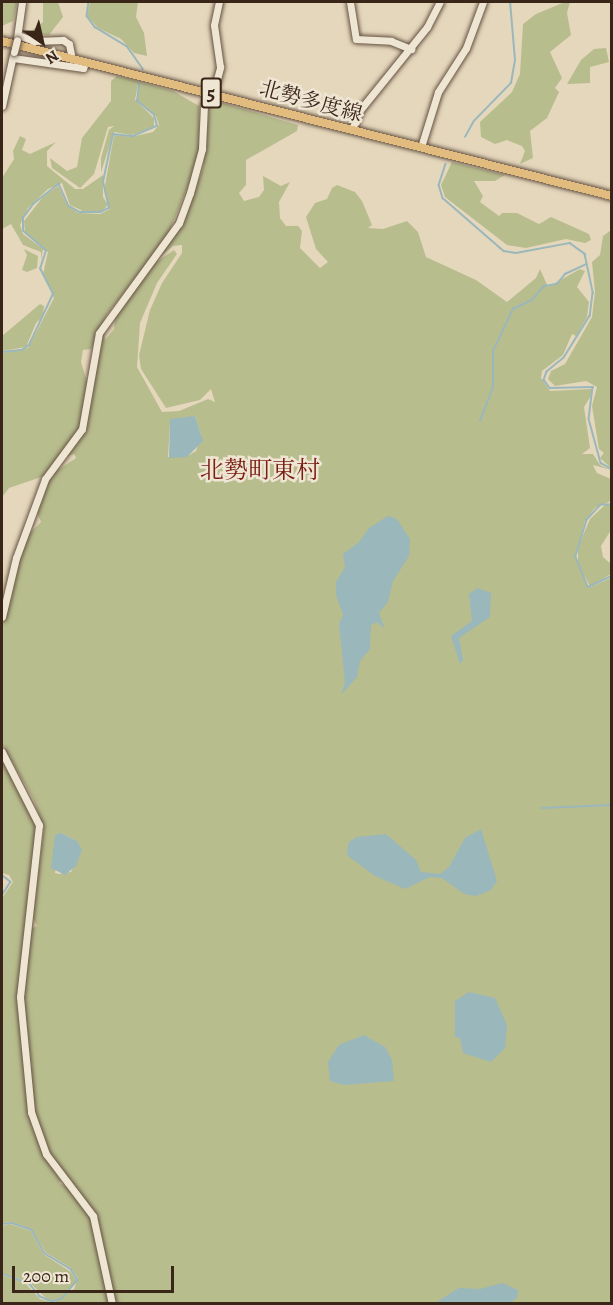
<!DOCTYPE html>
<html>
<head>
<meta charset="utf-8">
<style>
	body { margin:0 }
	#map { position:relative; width:613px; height:1305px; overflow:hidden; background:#e5d7bc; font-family:Alegreya,"Noto Serif JP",serif }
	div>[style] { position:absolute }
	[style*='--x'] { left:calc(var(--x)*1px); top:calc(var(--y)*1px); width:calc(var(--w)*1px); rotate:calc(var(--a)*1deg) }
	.green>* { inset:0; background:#b8bd8e }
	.water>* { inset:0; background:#9ab7bb }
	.stream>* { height:1.5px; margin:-0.75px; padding:0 0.75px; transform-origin:0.75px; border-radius:0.75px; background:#9ab7bb }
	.roads { filter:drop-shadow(0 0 2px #655242) drop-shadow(0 0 2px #655242) }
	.minor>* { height:7px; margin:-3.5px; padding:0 3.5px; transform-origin:3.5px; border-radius:3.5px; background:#eee5d3 }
	.major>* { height:8px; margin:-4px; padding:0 4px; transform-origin:4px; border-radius:4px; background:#e2bc7e }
	.bridges { filter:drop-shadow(0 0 2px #655242) drop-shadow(0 0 2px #655242) }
	.minor-bridge>* { height:7px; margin:-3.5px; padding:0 3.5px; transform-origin:3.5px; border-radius:3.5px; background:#eee5d3 }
	span { translate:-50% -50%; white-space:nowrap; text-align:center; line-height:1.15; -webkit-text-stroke:5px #eee5d3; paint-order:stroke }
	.shield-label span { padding:2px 4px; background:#eee5d3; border:2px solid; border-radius:4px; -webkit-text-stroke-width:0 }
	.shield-label { font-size:20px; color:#3a2519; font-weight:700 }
	.street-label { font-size:21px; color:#3a2519 }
	.quarter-label { font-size:24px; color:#7a1f14 }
	.frame { position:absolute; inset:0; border:3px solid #3a2519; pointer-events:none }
	.north { position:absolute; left:12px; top:12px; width:60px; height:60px; -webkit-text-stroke:4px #eee5d3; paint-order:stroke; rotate:146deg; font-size:16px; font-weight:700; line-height:24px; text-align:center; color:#3a2519 }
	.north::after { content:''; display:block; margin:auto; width:21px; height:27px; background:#3a2519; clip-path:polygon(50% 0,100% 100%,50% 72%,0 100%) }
	.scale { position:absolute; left:12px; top:1266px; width:162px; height:27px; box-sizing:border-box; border:3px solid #3a2519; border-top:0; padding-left:8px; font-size:18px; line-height:21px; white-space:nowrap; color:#3a2519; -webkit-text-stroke:4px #eee5d3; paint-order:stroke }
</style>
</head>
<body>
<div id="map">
	<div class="green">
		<i style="clip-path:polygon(2px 2px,17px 2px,13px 21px,2px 26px)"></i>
		<i style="clip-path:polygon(43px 2px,58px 2px,63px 17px,49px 35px,27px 34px,43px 22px)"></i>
		<i style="clip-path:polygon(90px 2px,138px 2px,136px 17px,144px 33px,147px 56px,134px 53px,121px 39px,98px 28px,87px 16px)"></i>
		<i style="clip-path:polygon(565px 2px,570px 2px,567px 13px,571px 35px,550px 52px,562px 78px,555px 88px,559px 92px,547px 118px,530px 131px,533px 158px,520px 164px,525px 151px,522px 146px,507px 140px,495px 144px,481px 137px,480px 122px,512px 92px,520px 74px,523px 24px,536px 14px)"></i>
		<i style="clip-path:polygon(606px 48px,609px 62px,590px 67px,590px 83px,567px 84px,581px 60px,594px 49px)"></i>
		<i style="clip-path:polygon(117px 76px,173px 91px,199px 106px,199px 149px,194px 171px,167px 237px,107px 314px,91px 349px,83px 350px,81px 362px,87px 382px,79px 430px,44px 476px,9px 488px,2px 497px,2px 353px,28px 348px,54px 298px,43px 274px,48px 252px,25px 233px,24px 221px,43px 197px,58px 186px,67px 205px,78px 213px,100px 214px,110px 209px,104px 191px,114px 135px,131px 137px,153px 132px,159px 125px,156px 116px,138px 101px,138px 84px,135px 100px,154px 118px,154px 128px,131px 135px,114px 132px,101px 172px,101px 158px,109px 130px,114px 126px,108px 127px,94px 174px,80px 188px,52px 168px,50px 158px,67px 171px,77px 167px,82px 138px,111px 101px,111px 81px)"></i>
		<i style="clip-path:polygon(evenodd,219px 102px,298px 125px,297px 131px,246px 160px,246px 185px,239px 193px,244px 201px,259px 197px,264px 190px,263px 176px,281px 186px,290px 182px,279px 202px,280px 218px,286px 226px,298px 226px,302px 231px,300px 248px,320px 268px,328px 262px,316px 249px,306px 217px,315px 203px,327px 199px,332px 188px,337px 185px,355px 192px,362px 201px,372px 225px,368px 228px,383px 229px,407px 221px,418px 232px,426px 257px,476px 280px,507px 302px,536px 278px,540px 269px,548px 287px,580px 269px,585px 271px,577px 287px,589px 302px,587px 317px,576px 336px,572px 334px,563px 355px,542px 371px,541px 378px,550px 391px,591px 389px,592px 394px,584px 407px,590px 448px,582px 454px,593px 454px,600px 465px,611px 470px,593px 465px,597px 473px,611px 479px,611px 497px,609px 502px,595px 508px,585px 521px,575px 557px,588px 588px,611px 578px,611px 1303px,115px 1303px,96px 1217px,46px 1150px,36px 1120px,23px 997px,32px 928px,37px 926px,33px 918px,44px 828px,33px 798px,2px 744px,2px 627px,22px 549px,28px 535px,41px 522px,37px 512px,46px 486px,52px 474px,76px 458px,74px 454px,66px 457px,84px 431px,104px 331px,105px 340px,114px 329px,115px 317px,152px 265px,174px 250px,177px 254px,157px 283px,140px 323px,137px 367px,162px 412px,179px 411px,208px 399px,215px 402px,211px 389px,200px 400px,166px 408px,141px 369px,139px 355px,150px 310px,162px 283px,182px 253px,182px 245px,173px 246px,157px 259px,186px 216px,203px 168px,210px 106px,219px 102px,195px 416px,201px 435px,196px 451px,186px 457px,168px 457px,170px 423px,173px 419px,178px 421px,195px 416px,219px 102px,61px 833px,73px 839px,73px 868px,71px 872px,59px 874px,55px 873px,61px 833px)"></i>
		<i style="clip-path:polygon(20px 136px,26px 139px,22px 150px,30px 154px,56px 142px,47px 151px,47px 166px,75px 189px,83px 189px,103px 175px,103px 197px,108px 205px,101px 212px,87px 213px,70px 205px,62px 183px,48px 189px,28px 208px,20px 225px,23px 234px,43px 249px,41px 260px,41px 252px,23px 245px,11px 224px,2px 229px,2px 178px,14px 159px,13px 151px)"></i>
		<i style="clip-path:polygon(452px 162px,505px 175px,495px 181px,474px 181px,483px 196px,480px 202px,499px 216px,502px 213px,517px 213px,539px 224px,551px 217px,589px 234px,591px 240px,585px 243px,566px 239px,526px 248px,507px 245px,445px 197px,441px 185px)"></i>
		<i style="clip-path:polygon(611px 230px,611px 468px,600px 458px,604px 453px,599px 449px,592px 406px,597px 387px,586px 381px,555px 386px,548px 379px,551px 371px,565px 364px,592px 317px,595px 292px,592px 262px,600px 255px,603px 236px)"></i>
		<i style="clip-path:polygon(24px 249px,38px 256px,37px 268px,27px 272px,22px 270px,27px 255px)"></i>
		<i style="clip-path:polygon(40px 304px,44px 306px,43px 316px,36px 323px,26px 347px,2px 351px,2px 336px)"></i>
		<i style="clip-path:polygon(606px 504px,611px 506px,611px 530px,601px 546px,603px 557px,611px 564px,611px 574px,590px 586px,578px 565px,578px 547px,590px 519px)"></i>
		<i style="clip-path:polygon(2px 757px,37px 824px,17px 1001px,30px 1118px,40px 1147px,61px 1181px,59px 1183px,67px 1187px,92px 1218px,108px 1303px,53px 1303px,74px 1289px,78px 1278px,71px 1268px,45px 1252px,31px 1229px,12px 1222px,2px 1223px,2px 898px,13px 882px,9px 875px,2px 873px)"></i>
		<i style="clip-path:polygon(10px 1224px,31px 1231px,43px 1254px,71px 1272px,77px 1281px,60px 1300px,49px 1301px,29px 1282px,2px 1273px,2px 1226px)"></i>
		<i style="clip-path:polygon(2px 1275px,25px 1283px,40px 1299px,53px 1303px,2px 1303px)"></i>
	</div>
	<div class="water">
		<i style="clip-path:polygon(195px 416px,203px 441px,187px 457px,169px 458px,170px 419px)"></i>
		<i style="clip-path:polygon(388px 516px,397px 519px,410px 539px,409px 556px,393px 581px,388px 602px,379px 613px,385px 629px,377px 622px,371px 625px,370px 649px,360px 661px,357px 677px,341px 695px,345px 682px,339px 624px,343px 615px,336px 595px,336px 582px,345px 567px,343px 554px,359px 542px,369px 528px)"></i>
		<i style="clip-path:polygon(478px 588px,491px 593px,490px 617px,459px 638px,463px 660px,460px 664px,451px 636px,472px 621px,469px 594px)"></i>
		<i style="clip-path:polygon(481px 829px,497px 881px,491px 890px,476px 896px,464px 894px,442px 878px,430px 877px,405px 889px,375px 876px,348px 856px,347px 851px,349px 842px,357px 837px,386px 834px,416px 860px,421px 872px,440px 874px,449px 867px,465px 838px)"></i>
		<i style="clip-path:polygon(61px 833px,77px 841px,82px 850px,76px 866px,65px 875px,51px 868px,55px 835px)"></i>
		<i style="clip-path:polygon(469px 992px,495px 998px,507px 1025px,505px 1048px,491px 1062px,463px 1053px,460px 1038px,455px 1037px,455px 1001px)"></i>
		<i style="clip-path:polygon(364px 1035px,385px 1047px,392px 1060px,394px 1081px,344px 1085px,330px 1081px,328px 1062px,339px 1045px)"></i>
		<i style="clip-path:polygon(502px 1283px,518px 1290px,517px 1298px,510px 1303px,435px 1303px,459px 1288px,480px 1289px)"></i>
	</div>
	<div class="stream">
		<i style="--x:89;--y:2;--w:14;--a:98"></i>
		<i style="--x:87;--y:16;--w:14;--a:54"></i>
		<i style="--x:95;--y:27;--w:37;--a:31"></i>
		<i style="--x:127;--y:46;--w:28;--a:55"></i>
		<i style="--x:465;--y:137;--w:18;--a:-61"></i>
		<i style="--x:474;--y:121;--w:53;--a:-45.8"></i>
		<i style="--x:511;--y:83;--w:23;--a:-80"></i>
		<i style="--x:515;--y:60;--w:58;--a:-94.9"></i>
		<i style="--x:446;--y:164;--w:22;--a:108"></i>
		<i style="--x:439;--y:185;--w:14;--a:73"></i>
		<i style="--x:443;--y:198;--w:81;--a:41"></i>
		<i style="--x:504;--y:251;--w:12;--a:9"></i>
		<i style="--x:516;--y:253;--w:55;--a:-10.5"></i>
		<i style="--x:570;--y:243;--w:19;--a:36"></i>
		<i style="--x:585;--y:254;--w:40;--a:78"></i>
		<i style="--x:593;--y:293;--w:23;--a:97"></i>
		<i style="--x:590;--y:316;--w:49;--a:121.8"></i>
		<i style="--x:564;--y:358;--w:22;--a:141"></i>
		<i style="--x:547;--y:372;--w:9;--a:111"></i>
		<i style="--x:544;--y:380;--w:10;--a:53"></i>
		<i style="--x:550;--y:388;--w:43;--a:-1.3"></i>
		<i style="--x:593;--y:387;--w:32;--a:97"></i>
		<i style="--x:589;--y:419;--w:46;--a:74.7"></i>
		<i style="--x:601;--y:463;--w:13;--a:29"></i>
		<i style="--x:2;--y:352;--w:20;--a:-6"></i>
		<i style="--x:22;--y:350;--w:9;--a:-36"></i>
		<i style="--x:29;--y:345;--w:56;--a:-64.8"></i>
		<i style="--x:53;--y:294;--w:28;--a:-117"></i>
		<i style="--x:40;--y:269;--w:19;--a:-72"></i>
		<i style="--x:46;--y:251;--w:30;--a:-139"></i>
		<i style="--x:23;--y:231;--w:13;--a:-90"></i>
		<i style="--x:23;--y:218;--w:17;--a:-54"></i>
		<i style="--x:33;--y:204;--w:33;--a:-38"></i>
		<i style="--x:59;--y:184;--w:24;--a:66"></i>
		<i style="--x:69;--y:206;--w:13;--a:29"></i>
		<i style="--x:80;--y:212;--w:20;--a:0"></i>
		<i style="--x:100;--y:212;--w:10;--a:-24"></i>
		<i style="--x:109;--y:208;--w:27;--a:-103"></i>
		<i style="--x:103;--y:182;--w:49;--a:-78.2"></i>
		<i style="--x:113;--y:134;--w:20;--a:6"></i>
		<i style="--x:133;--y:136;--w:26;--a:-23"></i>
		<i style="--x:157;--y:126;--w:11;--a:-105"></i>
		<i style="--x:154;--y:115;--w:22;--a:-141"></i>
		<i style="--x:137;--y:101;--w:17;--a:-83"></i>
		<i style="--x:480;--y:421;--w:36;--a:-69"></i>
		<i style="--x:493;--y:387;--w:36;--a:-90"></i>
		<i style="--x:493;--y:351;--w:47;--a:-64.5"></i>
		<i style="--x:513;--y:309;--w:21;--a:-25"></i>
		<i style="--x:532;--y:300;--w:18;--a:-49"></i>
		<i style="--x:544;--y:286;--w:13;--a:-9"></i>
		<i style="--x:557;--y:284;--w:13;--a:-51"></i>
		<i style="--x:565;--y:274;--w:23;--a:-25"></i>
		<i style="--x:612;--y:505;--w:11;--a:180"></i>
		<i style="--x:601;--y:505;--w:21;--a:133"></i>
		<i style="--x:587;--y:520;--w:39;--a:107"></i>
		<i style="--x:576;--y:557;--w:32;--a:68"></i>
		<i style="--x:588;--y:587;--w:26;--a:-25"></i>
		<i style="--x:542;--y:808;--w:70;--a:-2.5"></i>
		<i style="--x:2;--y:875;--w:11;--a:38"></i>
		<i style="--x:11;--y:882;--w:17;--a:123"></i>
		<i style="--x:2;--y:1224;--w:10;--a:-6"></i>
		<i style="--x:12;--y:1223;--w:21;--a:19"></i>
		<i style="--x:32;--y:1230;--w:26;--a:62"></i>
		<i style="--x:44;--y:1253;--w:31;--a:31"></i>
		<i style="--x:71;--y:1269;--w:13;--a:58"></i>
		<i style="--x:78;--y:1280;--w:25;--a:130"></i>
		<i style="--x:62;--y:1299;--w:10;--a:163"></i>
		<i style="--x:52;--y:1302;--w:13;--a:-157"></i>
		<i style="--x:40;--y:1297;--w:17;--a:-130"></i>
		<i style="--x:29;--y:1284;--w:29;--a:-160"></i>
	</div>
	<div class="roads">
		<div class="minor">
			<i style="--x:350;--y:2;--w:37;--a:81"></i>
			<i style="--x:356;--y:39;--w:35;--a:3"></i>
			<i style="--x:391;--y:41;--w:22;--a:22"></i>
			<i style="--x:18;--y:35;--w:17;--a:21"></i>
			<i style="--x:34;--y:41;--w:29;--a:-2"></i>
			<i style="--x:63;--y:40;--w:7;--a:34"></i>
			<i style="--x:69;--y:44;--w:15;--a:79"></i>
			<i style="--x:17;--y:38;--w:36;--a:-82"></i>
			<i style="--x:13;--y:58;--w:71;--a:8.1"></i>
			<i style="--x:83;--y:68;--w:5;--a:-68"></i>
			<i style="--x:2;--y:106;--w:52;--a:-77.8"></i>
			<i style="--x:352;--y:129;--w:21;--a:-67"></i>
			<i style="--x:360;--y:110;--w:107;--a:-51.1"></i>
			<i style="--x:427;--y:27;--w:28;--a:-63"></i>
			<i style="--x:421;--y:147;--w:58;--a:-72.8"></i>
			<i style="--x:438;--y:92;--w:52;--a:-57.5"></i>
			<i style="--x:466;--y:48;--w:49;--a:-69.7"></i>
			<i style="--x:2;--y:617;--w:61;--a:-76.7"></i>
			<i style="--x:16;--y:558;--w:84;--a:-69.8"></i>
			<i style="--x:45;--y:479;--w:62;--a:-53.5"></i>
			<i style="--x:82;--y:429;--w:97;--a:-80"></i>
			<i style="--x:99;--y:333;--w:136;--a:-54"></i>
			<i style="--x:179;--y:223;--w:32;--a:-70"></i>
			<i style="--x:190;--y:193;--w:46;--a:-74.7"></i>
			<i style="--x:202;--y:149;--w:44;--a:-87.4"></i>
			<i style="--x:204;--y:105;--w:14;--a:-51"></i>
			<i style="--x:213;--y:94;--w:28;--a:-75"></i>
			<i style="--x:220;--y:67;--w:42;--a:-98.1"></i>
			<i style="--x:214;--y:25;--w:24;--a:-78"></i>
			<i style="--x:2;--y:752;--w:82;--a:63.1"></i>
			<i style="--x:39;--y:825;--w:173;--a:96.3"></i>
			<i style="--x:20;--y:997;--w:116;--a:84.5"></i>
			<i style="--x:31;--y:1112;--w:45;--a:70.3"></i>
			<i style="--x:46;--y:1154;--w:78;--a:52.8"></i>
			<i style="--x:93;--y:1216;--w:90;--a:77.8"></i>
		</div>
		<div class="major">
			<i style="--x:2;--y:41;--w:629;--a:14.26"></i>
		</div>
	</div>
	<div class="bridges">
		<div class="minor-bridge">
			<i style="--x:14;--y:52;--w:12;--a:-76"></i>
		</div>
	</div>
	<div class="shield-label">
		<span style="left:211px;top:93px">5</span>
	</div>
	<div class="street-label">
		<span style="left:311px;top:101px;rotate:15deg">北勢多度線</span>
	</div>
	<div class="quarter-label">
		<span style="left:260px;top:471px">北勢町東村</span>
	</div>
	<div class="frame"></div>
	<div class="north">N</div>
	<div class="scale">200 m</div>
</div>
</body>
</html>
